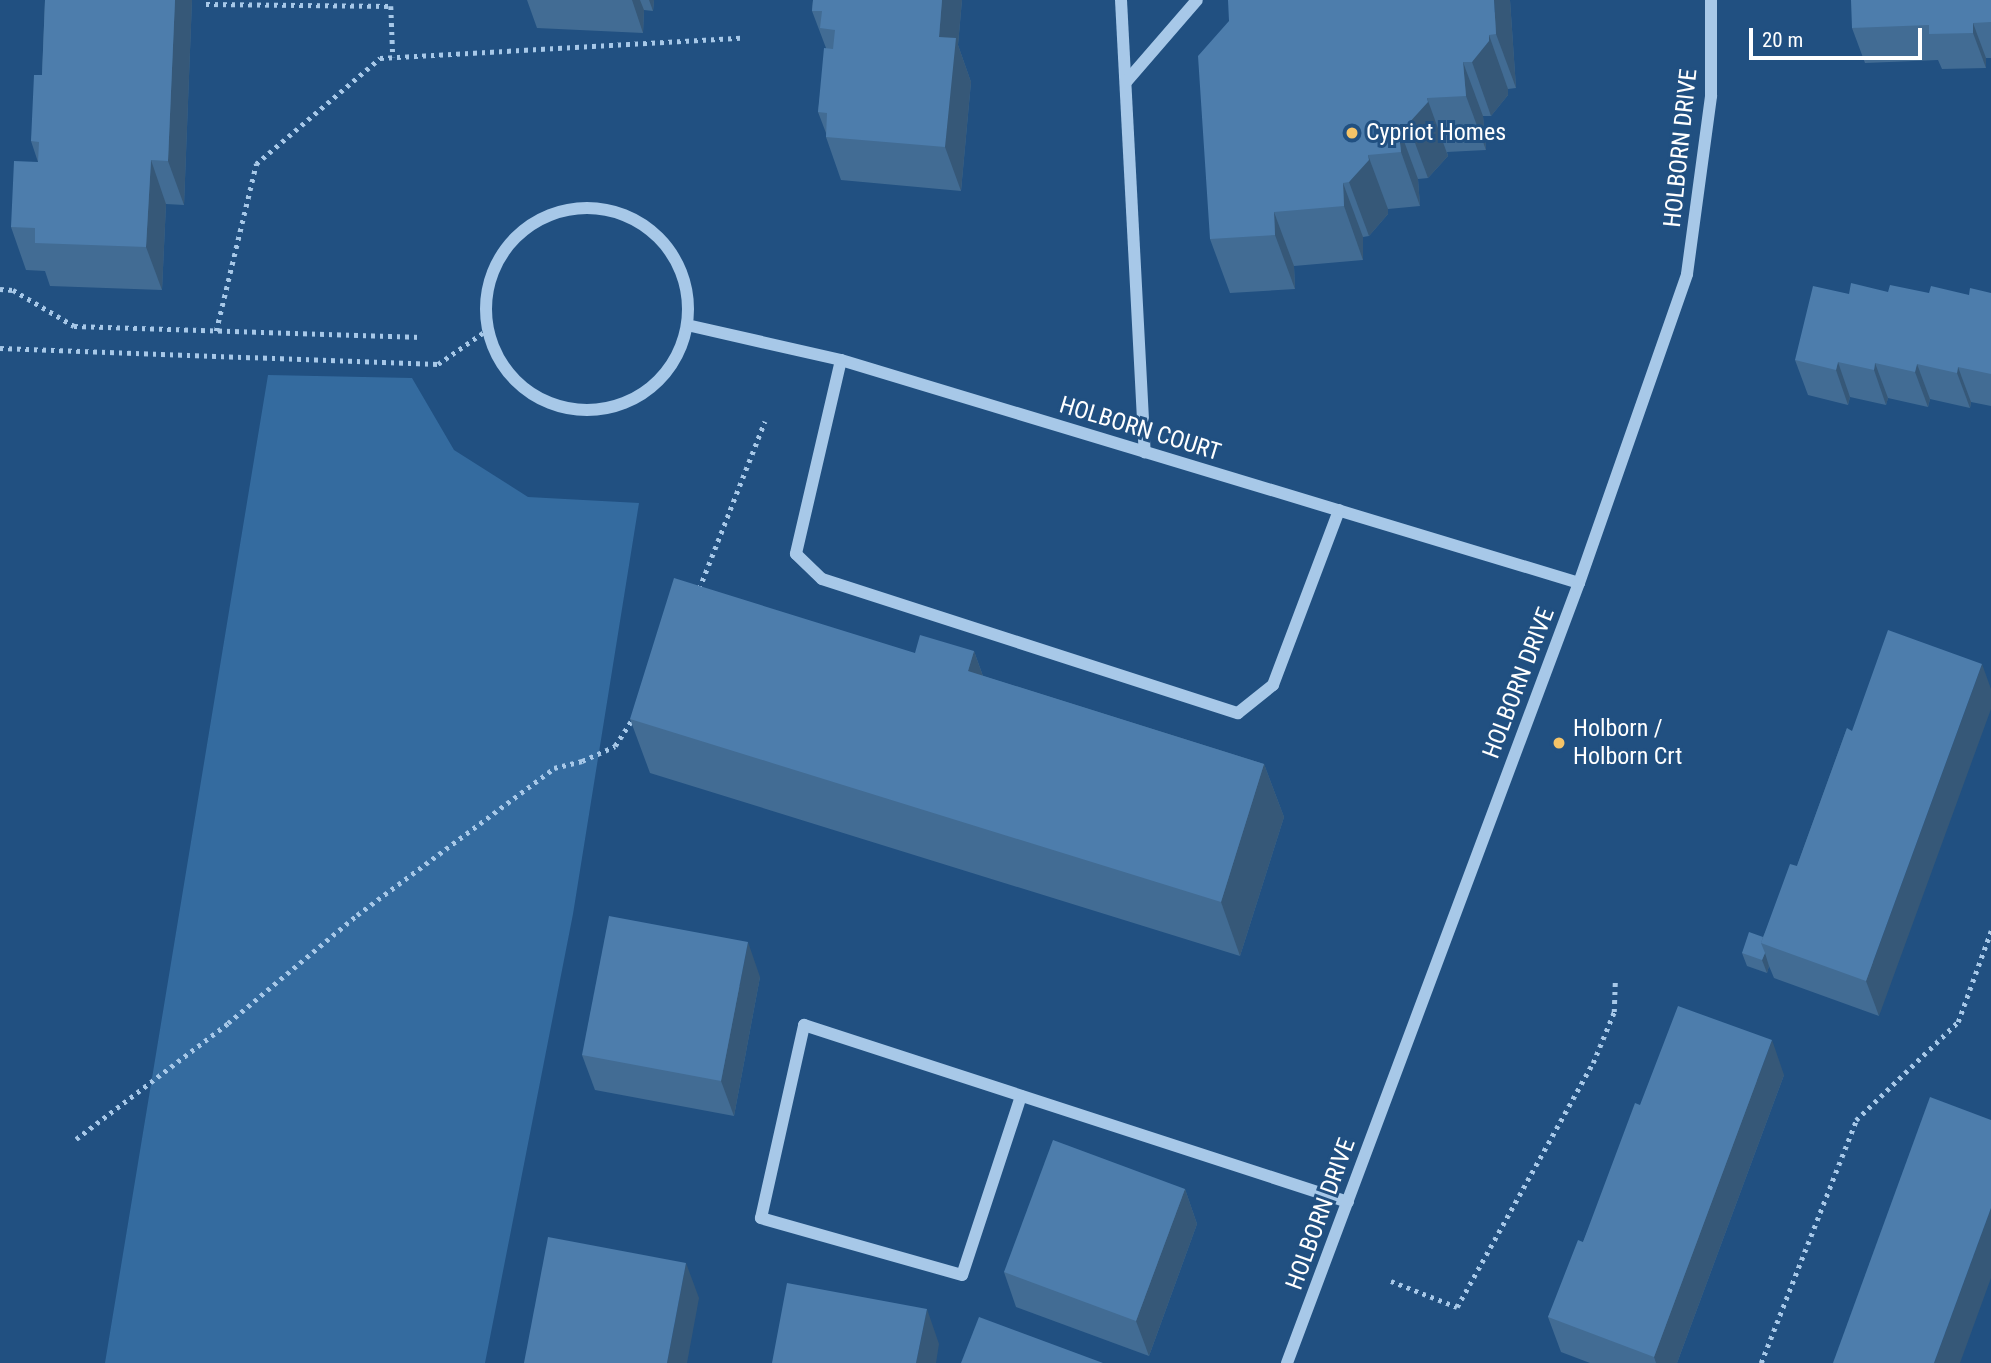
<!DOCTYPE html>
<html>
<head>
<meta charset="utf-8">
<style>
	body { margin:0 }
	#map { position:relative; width:1991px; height:1363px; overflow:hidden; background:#215081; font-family:"Roboto Condensed",sans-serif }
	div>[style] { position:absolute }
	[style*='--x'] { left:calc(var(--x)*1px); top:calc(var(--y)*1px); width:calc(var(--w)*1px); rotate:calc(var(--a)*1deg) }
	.green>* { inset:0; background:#346b9f }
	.path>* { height:4.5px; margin-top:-2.25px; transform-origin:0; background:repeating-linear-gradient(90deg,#a7c8e8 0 3.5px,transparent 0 8.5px) }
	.minor>* { height:12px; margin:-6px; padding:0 6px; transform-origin:6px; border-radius:6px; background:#a7c8e8 }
	.minor>.ring { margin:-6px; padding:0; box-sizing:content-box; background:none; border:12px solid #a7c8e8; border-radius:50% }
	.wall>* { inset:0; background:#426c94 }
	.shaded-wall>* { inset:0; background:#365878 }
	.building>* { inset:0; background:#4d7dac }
	.dots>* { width:19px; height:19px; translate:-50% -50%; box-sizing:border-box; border:4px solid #215081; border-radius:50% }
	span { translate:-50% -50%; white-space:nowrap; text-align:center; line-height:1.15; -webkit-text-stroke:6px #215081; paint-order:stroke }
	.poi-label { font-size:24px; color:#fff }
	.left { translate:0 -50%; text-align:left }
	.street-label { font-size:24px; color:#fff }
	.scale { position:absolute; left:1749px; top:28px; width:173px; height:32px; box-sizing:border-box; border:4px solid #fff; border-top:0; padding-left:9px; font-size:21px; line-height:24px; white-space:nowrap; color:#fff; -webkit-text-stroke:5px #215081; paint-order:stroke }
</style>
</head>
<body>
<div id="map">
	<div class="green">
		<i style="clip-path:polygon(268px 375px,412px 378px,454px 450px,528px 497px,639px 503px,573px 914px,485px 1363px,105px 1363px)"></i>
	</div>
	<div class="path">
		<i style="--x:206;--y:4;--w:185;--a:0.6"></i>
		<i style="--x:391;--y:6;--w:51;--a:87.8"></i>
		<i style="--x:0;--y:289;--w:13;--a:4"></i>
		<i style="--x:13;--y:290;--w:71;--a:30.5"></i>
		<i style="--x:74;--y:326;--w:348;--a:1.8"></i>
		<i style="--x:216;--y:331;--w:172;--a:-76.5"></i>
		<i style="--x:256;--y:164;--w:163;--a:-40.5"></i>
		<i style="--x:380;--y:58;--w:361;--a:-3.2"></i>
		<i style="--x:0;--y:348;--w:438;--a:2.1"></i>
		<i style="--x:438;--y:364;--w:60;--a:-34.8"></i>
		<i style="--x:699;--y:589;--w:180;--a:-68.6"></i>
		<i style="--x:76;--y:1139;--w:191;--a:-37.3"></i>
		<i style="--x:228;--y:1023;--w:168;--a:-39.9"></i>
		<i style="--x:357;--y:915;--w:246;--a:-36.7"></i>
		<i style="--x:554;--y:768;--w:29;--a:-14"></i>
		<i style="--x:582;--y:761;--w:36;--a:-24"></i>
		<i style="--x:615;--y:746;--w:33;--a:-57"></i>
		<i style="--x:1391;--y:1281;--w:71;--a:21.5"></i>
		<i style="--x:1457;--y:1307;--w:279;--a:-60.9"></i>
		<i style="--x:1593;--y:1063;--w:55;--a:-67.6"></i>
		<i style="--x:1614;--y:1012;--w:34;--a:-88"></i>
		<i style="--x:1761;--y:1363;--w:261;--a:-68.6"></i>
		<i style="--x:1856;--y:1120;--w:141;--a:-43.9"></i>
		<i style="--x:1958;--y:1022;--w:97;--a:-70.1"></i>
	</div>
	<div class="minor">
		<i style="--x:1121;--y:0;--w:453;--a:87"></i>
		<i style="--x:1126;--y:82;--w:108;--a:-49.1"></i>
		<i class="ring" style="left:486px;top:208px;width:190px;height:190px"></i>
		<i style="--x:687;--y:325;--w:158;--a:12.8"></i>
		<i style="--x:841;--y:360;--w:771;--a:16.81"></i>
		<i style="--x:841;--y:360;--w:199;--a:103.1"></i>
		<i style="--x:796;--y:554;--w:36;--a:44"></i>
		<i style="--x:822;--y:579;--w:437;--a:17.9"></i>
		<i style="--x:1238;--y:713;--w:45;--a:-38.7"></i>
		<i style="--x:1273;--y:685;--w:187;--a:-69.3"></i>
		<i style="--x:1021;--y:1096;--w:188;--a:108.2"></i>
		<i style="--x:962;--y:1275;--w:209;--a:-164.2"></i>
		<i style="--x:761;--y:1218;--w:198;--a:-77.4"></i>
		<i style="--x:804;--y:1025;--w:572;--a:18.02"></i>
		<i style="--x:1287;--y:1363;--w:833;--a:-69.48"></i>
		<i style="--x:1579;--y:583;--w:327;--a:-70.7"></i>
		<i style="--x:1687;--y:274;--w:180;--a:-82.3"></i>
		<i style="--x:1711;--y:96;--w:96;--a:-90"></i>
	</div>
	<div class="wall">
		<i style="clip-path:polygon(45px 0,192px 0,184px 205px,166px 204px,162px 290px,50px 286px,45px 271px,26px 270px,11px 227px,38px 162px,31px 141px,42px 75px)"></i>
		<i style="clip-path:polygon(527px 0,654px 0,653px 11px,644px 10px,643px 33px,537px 28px)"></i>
		<i style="clip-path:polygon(813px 0,962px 0,958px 45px,971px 82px,961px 191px,841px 180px,826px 137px,826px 133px,818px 112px,826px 48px,812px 11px)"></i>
		<i style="clip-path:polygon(1510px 0,1516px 88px,1508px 89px,1508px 95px,1491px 116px,1483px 116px,1486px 150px,1447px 152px,1448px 156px,1428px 178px,1418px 179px,1420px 206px,1388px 209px,1388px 214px,1369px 236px,1363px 237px,1363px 260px,1294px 266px,1295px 289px,1230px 293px,1210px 239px)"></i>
		<i style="clip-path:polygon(1991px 0,1991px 58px,1986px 58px,1986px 68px,1942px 69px,1938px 60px,1865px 63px,1852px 28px)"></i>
		<i style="clip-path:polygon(1888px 292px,1969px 295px,1991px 293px,1991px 406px,1971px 402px,1970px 408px,1930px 399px,1928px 407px,1888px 398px,1886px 405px,1850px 397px,1848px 405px,1808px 395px,1795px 360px,1849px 294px)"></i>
		<i style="clip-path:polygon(974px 651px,983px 676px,1264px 764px,1284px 817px,1240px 956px,650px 773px,630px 719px,915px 653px)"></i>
		<i style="clip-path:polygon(1847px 728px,1879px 1016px,1774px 978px,1769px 966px,1767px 973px,1747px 966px,1742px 953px,1763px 937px,1797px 866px)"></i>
		<i style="clip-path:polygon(760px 977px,734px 1116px,595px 1090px,582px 1055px)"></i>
		<i style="clip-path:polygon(1784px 1075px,1677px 1363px,1590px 1363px,1561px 1352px,1548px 1317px,1583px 1242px,1640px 1105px)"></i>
		<i style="clip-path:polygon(1185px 1189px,1197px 1224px,1149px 1356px,1016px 1307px,1004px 1272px)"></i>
	</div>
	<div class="shaded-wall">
		<i style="clip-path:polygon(175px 0,192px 0,184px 205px,168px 161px)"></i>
		<i style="clip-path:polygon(632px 0,640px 0,644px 10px,643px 33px)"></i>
		<i style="clip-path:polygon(649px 0,654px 0,653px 11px)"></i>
		<i style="clip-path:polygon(942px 0,962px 0,958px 45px,971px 82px,961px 191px,945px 147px,939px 37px)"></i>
		<i style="clip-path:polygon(1494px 0,1510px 0,1516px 88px,1496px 34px)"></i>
		<i style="clip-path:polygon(1973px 23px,1986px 58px,1986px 68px,1973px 33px)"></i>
		<i style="clip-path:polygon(1489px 35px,1508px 89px,1508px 95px,1491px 116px,1472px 62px)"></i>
		<i style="clip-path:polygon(1463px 62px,1483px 116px,1486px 150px,1466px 96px)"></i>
		<i style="clip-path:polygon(1427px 98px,1448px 156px,1428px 178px,1408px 124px)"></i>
		<i style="clip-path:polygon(1398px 125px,1418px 179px,1420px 206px,1401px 152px)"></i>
		<i style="clip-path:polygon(1368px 155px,1388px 209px,1388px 214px,1369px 236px,1349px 182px)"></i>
		<i style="clip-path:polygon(151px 160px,166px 204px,162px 290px,146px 247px)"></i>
		<i style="clip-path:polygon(1343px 183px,1363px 237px,1363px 260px,1344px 206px)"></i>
		<i style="clip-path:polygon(1274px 212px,1294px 266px,1295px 289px,1275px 235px)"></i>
		<i style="clip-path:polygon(1838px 362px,1850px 397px,1848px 405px,1836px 370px)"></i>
		<i style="clip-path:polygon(1875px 363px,1888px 398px,1886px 405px,1874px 370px)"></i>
		<i style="clip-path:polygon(1917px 364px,1930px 399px,1928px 407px,1915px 372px)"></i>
		<i style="clip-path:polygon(1958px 367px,1971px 402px,1970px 408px,1957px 373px)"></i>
		<i style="clip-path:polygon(974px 651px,993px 705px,968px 671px)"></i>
		<i style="clip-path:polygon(1982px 664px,1991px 689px,1991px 709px,1879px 1016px,1866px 981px)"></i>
		<i style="clip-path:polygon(1264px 764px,1284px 817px,1240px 956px,1221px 902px)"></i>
		<i style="clip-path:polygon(748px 942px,760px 977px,734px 1116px,721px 1081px)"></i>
		<i style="clip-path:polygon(1765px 953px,1769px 966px,1767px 973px,1762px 960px)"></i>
		<i style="clip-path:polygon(1772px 1040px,1784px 1075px,1677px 1363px,1656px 1363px,1654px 1357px)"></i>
		<i style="clip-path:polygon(1185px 1189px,1197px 1224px,1149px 1356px,1136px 1321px)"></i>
		<i style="clip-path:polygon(1991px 1208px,1991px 1278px,1960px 1363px,1934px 1363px)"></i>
		<i style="clip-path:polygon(686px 1263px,699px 1298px,687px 1363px,667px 1363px)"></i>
		<i style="clip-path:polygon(927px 1309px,939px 1344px,936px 1363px,916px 1363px)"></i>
	</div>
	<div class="building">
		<i style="clip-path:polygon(45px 0,175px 0,168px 161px,151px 160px,146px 247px,35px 243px,35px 228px,11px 227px,14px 161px,38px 162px,39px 142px,31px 141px,34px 75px,42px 75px)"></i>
		<i style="clip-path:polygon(813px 0,942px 0,939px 37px,956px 38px,945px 147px,826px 137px,827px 113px,818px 112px,824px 48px,833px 49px,835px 30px,820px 28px,822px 11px,812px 11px)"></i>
		<i style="clip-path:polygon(1228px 0,1494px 0,1496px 34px,1489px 35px,1489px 41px,1472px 62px,1463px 62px,1466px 96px,1427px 98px,1428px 102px,1408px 124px,1398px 125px,1401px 152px,1368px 155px,1369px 160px,1349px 182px,1343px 183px,1344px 206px,1274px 212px,1275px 235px,1210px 239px,1198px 56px,1229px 21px)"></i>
		<i style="clip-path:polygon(1851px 0,1991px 0,1991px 22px,1973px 23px,1973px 33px,1929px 34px,1929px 25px,1852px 28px)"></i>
		<i style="clip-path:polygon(1851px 283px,1888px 292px,1890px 285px,1929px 293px,1931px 286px,1969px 295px,1970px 288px,1991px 293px,1991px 374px,1958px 367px,1957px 373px,1917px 364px,1915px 372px,1875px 363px,1874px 370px,1838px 362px,1836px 370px,1795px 360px,1813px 286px,1849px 294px)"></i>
		<i style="clip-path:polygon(674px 578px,915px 653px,920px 635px,974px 651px,968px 671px,1264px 764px,1221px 902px,630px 719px)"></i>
		<i style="clip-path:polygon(1888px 630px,1982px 664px,1866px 981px,1761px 943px,1790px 864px,1797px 866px,1847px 728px,1852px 731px)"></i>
		<i style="clip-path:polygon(609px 916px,748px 942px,721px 1081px,582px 1055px)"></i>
		<i style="clip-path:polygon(1749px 932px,1763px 937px,1761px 943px,1765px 953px,1762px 960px,1742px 953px)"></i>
		<i style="clip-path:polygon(1678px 1006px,1772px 1040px,1654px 1357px,1548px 1317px,1578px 1240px,1583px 1242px,1635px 1103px,1640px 1105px)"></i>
		<i style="clip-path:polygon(1930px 1097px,1991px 1120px,1991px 1208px,1934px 1363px,1833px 1363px)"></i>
		<i style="clip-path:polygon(1053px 1140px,1185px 1189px,1136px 1321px,1004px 1272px)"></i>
		<i style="clip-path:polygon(548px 1237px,686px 1263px,667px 1363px,524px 1363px)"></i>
		<i style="clip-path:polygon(787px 1283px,927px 1309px,916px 1363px,772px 1363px)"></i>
		<i style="clip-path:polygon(979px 1317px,1103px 1363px,961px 1363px)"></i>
	</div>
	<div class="dots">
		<i style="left:1352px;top:133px;background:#f5c468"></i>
		<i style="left:1559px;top:743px;background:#f5c468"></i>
	</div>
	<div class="poi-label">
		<span class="left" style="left:1366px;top:133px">Cypriot Homes</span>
		<span class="left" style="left:1573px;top:743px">Holborn /<br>Holborn Crt</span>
	</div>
	<div class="street-label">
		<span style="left:1681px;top:148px;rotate:-84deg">HOLBORN DRIVE</span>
		<span style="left:1140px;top:429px;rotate:17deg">HOLBORN COURT</span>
		<span style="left:1519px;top:683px;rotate:-69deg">HOLBORN DRIVE</span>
		<span style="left:1321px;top:1214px;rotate:-70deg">HOLBORN DRIVE</span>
	</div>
	<div class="scale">20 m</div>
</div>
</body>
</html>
